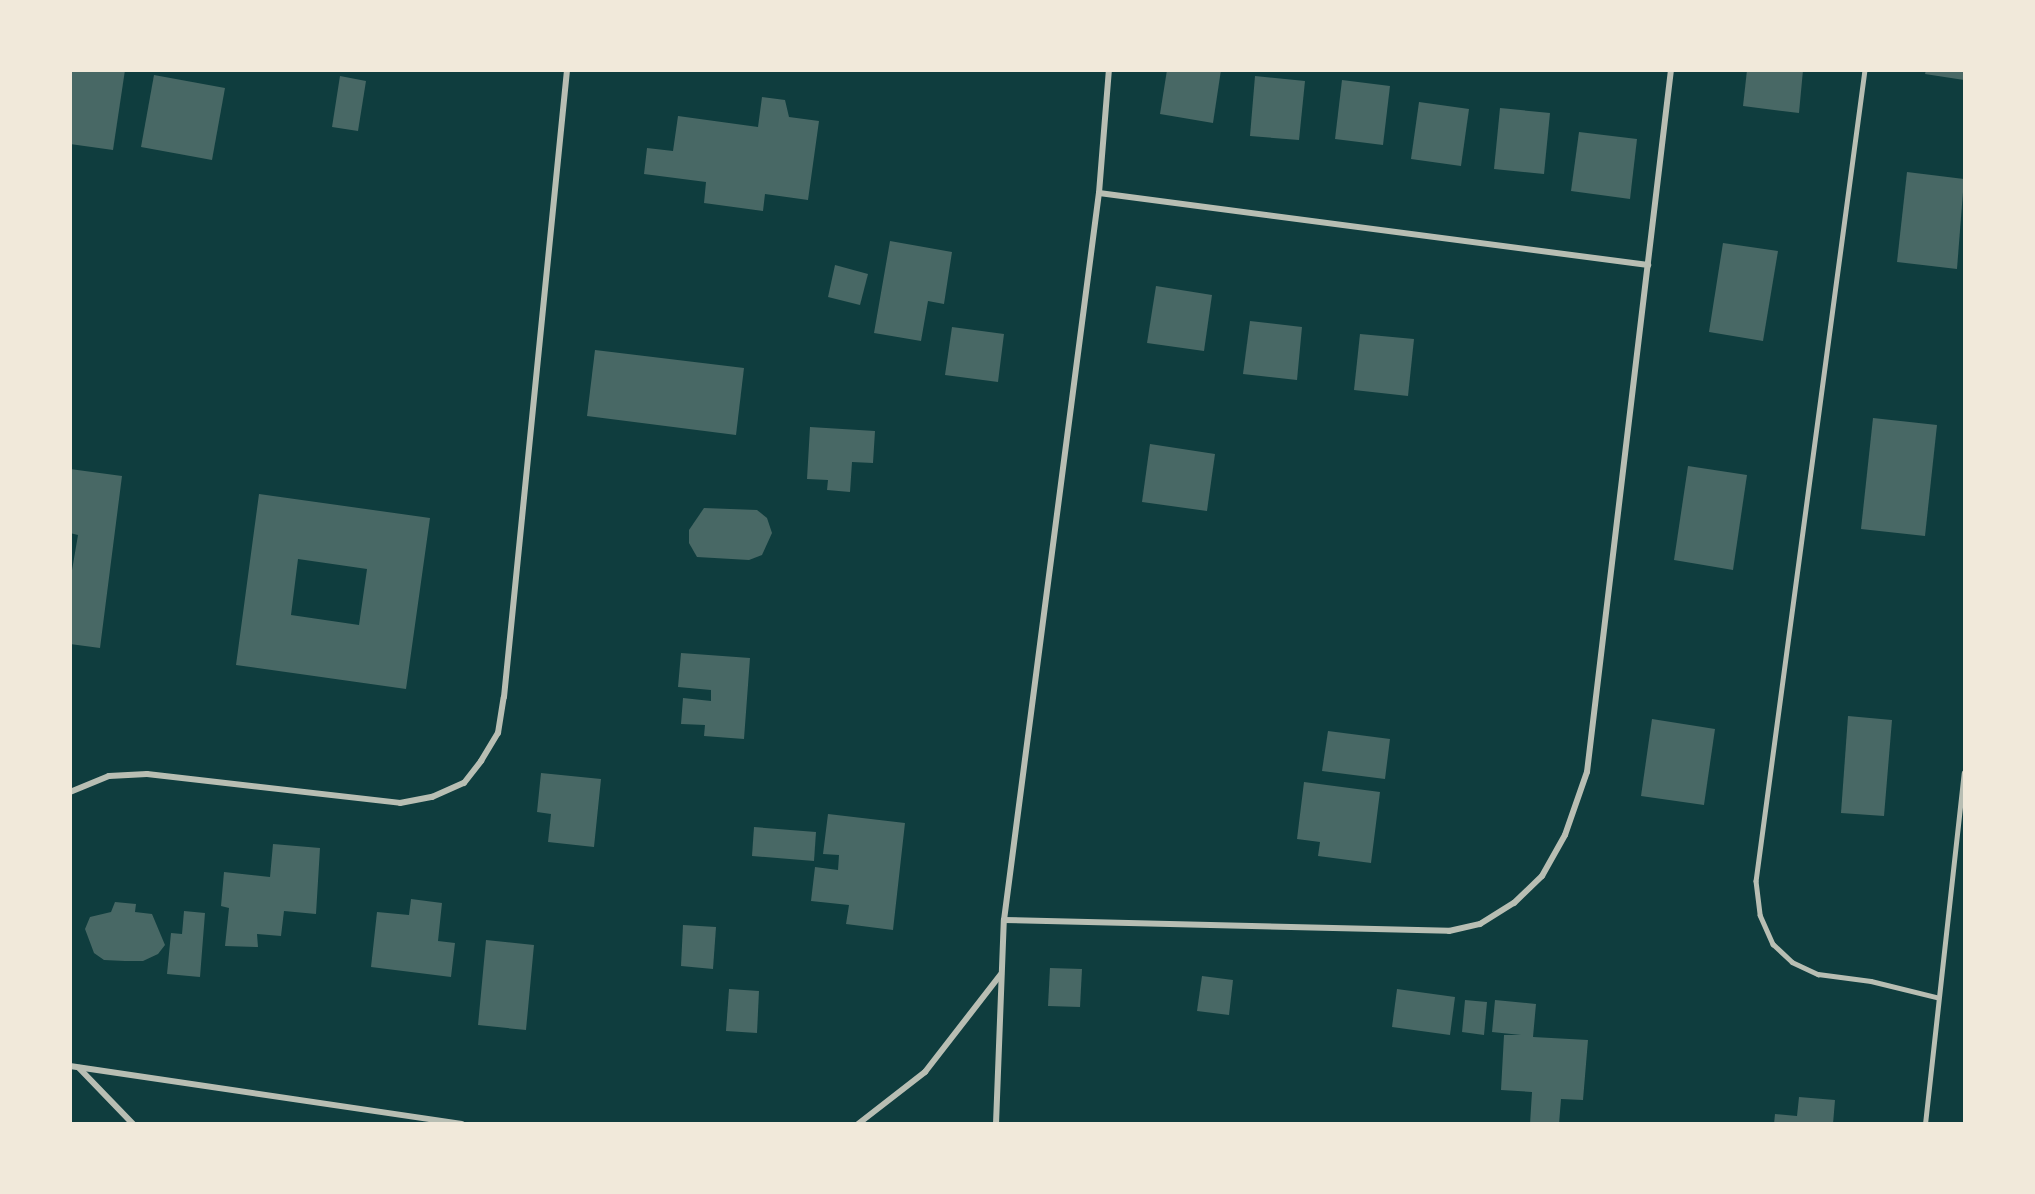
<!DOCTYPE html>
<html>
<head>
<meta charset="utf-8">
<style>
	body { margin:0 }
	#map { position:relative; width:2035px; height:1194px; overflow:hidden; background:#0f3d3e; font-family:Raleway,sans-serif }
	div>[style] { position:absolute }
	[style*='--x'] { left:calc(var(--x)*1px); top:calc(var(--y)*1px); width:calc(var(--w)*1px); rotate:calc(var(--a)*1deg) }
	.building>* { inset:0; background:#486865 }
	.service>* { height:4.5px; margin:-2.25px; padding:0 2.25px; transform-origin:2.25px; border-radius:2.25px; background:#b8beb3 }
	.minor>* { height:6px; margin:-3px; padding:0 3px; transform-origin:3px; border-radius:3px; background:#b8beb3 }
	span { translate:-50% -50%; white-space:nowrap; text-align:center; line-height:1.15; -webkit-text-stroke:6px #f1e9da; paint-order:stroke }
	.frame { position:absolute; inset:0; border:72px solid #f1e9da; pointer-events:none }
</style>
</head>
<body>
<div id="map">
	<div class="building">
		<i style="clip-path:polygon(70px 70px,125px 70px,113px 150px,70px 144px)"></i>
		<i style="clip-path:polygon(1167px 70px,1221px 70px,1213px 123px,1160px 114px)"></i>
		<i style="clip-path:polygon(1747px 70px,1803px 70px,1799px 113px,1743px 106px)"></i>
		<i style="clip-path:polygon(1926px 70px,1964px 70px,1964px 80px,1925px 74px)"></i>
		<i style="clip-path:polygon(154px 75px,225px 88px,212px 160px,141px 147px)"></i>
		<i style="clip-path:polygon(340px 76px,366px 81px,358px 131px,332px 127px)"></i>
		<i style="clip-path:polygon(1255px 76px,1305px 81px,1299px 140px,1250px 136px)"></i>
		<i style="clip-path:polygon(1342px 80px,1390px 86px,1383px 145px,1335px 139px)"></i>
		<i style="clip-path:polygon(762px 97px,785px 100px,789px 117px,819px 121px,808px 200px,765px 194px,763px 211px,704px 203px,706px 182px,644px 174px,647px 148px,673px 151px,678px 116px,758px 127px)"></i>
		<i style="clip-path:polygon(1419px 102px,1469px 109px,1461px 166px,1411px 159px)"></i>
		<i style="clip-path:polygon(1500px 108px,1550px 113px,1544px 174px,1494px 169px)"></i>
		<i style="clip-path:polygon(1579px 132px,1637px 139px,1630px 199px,1571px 191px)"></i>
		<i style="clip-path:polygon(1907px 172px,1964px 179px,1957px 269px,1897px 262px)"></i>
		<i style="clip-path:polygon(890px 241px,952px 252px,944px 304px,928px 301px,921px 341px,874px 333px)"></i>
		<i style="clip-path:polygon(1723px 243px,1778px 251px,1763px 341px,1709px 332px)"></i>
		<i style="clip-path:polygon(835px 265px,868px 274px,860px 305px,828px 297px)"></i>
		<i style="clip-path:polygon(1156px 286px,1212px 295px,1204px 351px,1147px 343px)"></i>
		<i style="clip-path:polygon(1250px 321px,1302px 327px,1297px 380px,1243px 374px)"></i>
		<i style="clip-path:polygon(952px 327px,1004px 334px,998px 382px,945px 375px)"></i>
		<i style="clip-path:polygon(1360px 334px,1414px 339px,1408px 396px,1354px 390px)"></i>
		<i style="clip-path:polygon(595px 350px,744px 368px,736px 435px,587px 416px)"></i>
		<i style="clip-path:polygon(1873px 418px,1937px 425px,1925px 536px,1861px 529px)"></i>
		<i style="clip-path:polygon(810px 427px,875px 431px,873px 463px,852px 462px,850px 492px,827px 490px,828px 480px,807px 479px)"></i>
		<i style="clip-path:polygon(1150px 444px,1215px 454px,1207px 511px,1142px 502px)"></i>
		<i style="clip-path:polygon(1688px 466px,1747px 475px,1733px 570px,1674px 560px)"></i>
		<i style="clip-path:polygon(70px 469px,122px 476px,100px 648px,70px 644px,70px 582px,78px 535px,70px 533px)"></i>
		<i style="clip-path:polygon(evenodd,259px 494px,430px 518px,406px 689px,236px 665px,259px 494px,298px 559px,367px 569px,359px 625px,291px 615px,298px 559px)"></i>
		<i style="clip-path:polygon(704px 508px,757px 510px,767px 518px,772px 533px,762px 555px,749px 560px,697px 557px,689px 543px,689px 530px)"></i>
		<i style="clip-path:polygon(681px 653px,750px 658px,744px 739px,704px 736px,705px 725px,681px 724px,683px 698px,711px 701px,711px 690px,678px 687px)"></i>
		<i style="clip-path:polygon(1848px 716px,1892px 720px,1884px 816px,1841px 813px)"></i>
		<i style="clip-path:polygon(1652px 719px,1715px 729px,1704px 805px,1641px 796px)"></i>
		<i style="clip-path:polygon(1328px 731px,1390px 739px,1385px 779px,1322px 771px)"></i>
		<i style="clip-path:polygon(541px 773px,601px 779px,594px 847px,548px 842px,551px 814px,537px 812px)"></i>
		<i style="clip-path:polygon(1304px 782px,1380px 792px,1371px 863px,1318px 856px,1320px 842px,1297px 839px)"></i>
		<i style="clip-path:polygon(828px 814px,905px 823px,893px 930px,846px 924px,849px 905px,811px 901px,815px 867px,838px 870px,839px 855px,823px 854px)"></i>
		<i style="clip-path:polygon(754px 827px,816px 832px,814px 861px,752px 856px)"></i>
		<i style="clip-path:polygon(273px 844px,320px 848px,316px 914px,284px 911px,281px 936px,257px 934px,258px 947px,225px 946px,229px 908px,221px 906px,224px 872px,270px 877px)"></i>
		<i style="clip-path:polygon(411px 899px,442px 903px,438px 941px,455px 943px,451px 977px,371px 967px,377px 912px,409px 915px)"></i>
		<i style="clip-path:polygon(115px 902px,136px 904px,135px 912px,152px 914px,165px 945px,158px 954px,143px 961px,125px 961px,104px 960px,94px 953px,85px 929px,90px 917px,111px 912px)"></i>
		<i style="clip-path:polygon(184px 911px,205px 913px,200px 977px,167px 974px,171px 933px,182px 934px)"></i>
		<i style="clip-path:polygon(683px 925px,716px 927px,713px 969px,681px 966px)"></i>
		<i style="clip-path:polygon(486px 940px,534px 945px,526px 1030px,478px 1025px)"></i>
		<i style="clip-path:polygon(1050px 968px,1082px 969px,1080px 1007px,1048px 1006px)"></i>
		<i style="clip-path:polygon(1202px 976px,1233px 980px,1229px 1015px,1197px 1011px)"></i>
		<i style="clip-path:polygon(729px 989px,759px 991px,757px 1033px,726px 1031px)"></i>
		<i style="clip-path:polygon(1397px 989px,1455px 997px,1450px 1035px,1392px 1027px)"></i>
		<i style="clip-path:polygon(1465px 1000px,1487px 1002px,1484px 1035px,1462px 1032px)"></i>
		<i style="clip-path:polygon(1495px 1000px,1536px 1004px,1533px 1037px,1588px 1040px,1583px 1100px,1561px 1099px,1559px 1124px,1530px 1124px,1532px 1092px,1501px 1090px,1504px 1035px,1521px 1035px,1492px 1032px)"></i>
		<i style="clip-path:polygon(1799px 1097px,1835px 1100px,1833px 1124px,1774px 1124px,1775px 1114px,1797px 1116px)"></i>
	</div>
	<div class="service">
		<i style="--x:1865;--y:70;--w:818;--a:97.65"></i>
		<i style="--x:1756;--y:881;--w:34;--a:83"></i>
		<i style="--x:1760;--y:915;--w:32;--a:66"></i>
		<i style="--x:1773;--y:944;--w:26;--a:43"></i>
		<i style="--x:1792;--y:962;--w:29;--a:25"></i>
		<i style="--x:1818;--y:974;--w:53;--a:7.5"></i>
		<i style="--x:1871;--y:981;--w:67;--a:13.8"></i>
		<i style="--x:1925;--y:1124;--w:353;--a:-83.7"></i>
	</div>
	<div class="minor">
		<i style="--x:1099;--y:193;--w:554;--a:7.47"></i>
		<i style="--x:70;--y:792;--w:42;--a:-22.3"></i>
		<i style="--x:109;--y:776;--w:38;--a:-3"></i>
		<i style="--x:147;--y:774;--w:255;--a:6.5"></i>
		<i style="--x:400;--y:803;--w:33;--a:-11"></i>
		<i style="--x:432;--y:797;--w:35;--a:-24"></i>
		<i style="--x:464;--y:783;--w:28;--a:-52"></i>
		<i style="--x:481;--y:761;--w:33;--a:-59"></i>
		<i style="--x:498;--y:733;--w:36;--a:-81"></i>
		<i style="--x:504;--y:697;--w:630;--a:-84.26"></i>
		<i style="--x:1004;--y:920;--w:445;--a:1.4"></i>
		<i style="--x:1449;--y:931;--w:32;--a:-13"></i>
		<i style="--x:1480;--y:924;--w:40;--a:-32"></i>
		<i style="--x:1514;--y:903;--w:39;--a:-44"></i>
		<i style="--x:1542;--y:876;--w:47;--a:-60.7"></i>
		<i style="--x:1565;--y:835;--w:67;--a:-70.8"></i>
		<i style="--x:1587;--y:772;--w:707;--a:-83.18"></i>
		<i style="--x:70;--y:1066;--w:396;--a:8.4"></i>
		<i style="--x:79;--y:1068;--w:78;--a:46"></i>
		<i style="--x:858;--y:1124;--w:85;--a:-37.8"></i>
		<i style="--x:925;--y:1072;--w:124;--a:-52.2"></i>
		<i style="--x:996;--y:1124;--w:204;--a:-87.8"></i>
		<i style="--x:1004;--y:920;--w:733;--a:-82.56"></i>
		<i style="--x:1099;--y:193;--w:123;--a:-85.4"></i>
	</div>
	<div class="frame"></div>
</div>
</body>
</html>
